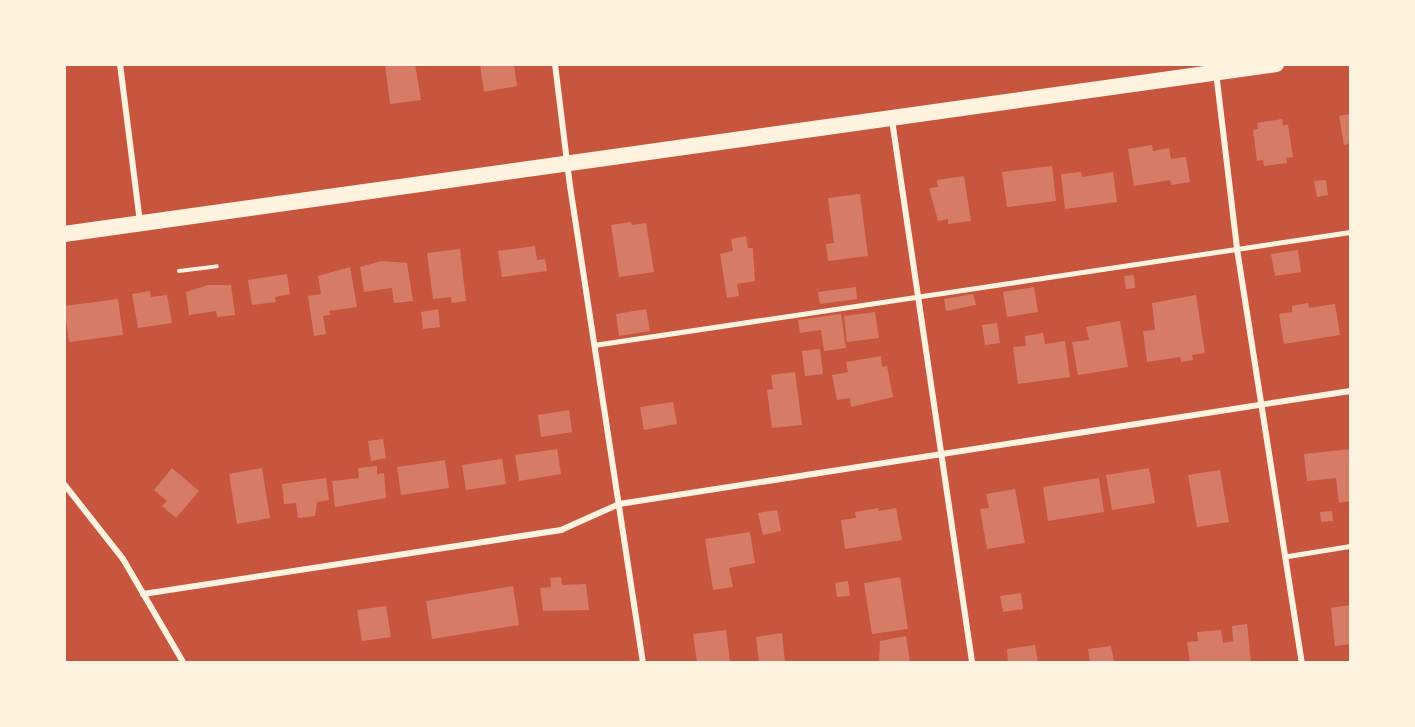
<!DOCTYPE html>
<html>
<head>
<meta charset="utf-8">
<style>
	body { margin:0 }
	#map { position:relative; width:1415px; height:727px; overflow:hidden; background:#c8553d; font-family:"Golos Text",sans-serif }
	div>[style] { position:absolute }
	[style*='--x'] { left:calc(var(--x)*1px); top:calc(var(--y)*1px); width:calc(var(--w)*1px); rotate:calc(var(--a)*1deg) }
	.building>* { inset:0; background:#d67c66 }
	.path>* { height:4px; margin:-2px; padding:0 2px; transform-origin:2px; border-radius:2px; background:#fff3e0 }
	.service>* { height:4.5px; margin:-2.25px; padding:0 2.25px; transform-origin:2.25px; border-radius:2.25px; background:#fff3e0 }
	.minor>* { height:6px; margin:-3px; padding:0 3px; transform-origin:3px; border-radius:3px; background:#fff3e0 }
	.trunk>* { height:16px; margin:-8px; padding:0 8px; transform-origin:8px; border-radius:8px; background:#fff3e0 }
	span { translate:-50% -50%; white-space:nowrap; text-align:center; line-height:1.15; -webkit-text-stroke:4.5px #fff3e0; paint-order:stroke }
	.frame { position:absolute; inset:0; border:66px solid #fff3e0; pointer-events:none }
</style>
</head>
<body>
<div id="map">
	<div class="building">
		<i style="clip-path:polygon(385px 64px,415px 64px,421px 100px,390px 104px)"></i>
		<i style="clip-path:polygon(480px 64px,514px 64px,517px 86px,484px 92px)"></i>
		<i style="clip-path:polygon(1350px 114px,1350px 143px,1344px 145px,1339px 116px)"></i>
		<i style="clip-path:polygon(1282px 119px,1283px 125px,1288px 125px,1293px 157px,1286px 158px,1287px 163px,1264px 166px,1263px 160px,1257px 161px,1253px 130px,1258px 129px,1257px 123px)"></i>
		<i style="clip-path:polygon(1152px 145px,1153px 151px,1169px 148px,1171px 159px,1186px 157px,1190px 182px,1171px 185px,1170px 180px,1134px 186px,1128px 149px)"></i>
		<i style="clip-path:polygon(1052px 166px,1056px 201px,1007px 207px,1002px 172px)"></i>
		<i style="clip-path:polygon(1081px 172px,1082px 177px,1113px 172px,1117px 202px,1065px 209px,1061px 174px)"></i>
		<i style="clip-path:polygon(964px 176px,971px 221px,948px 224px,948px 219px,938px 221px,929px 188px,938px 187px,937px 180px)"></i>
		<i style="clip-path:polygon(1326px 180px,1328px 195px,1317px 197px,1314px 181px)"></i>
		<i style="clip-path:polygon(860px 194px,868px 256px,828px 261px,826px 244px,834px 243px,828px 198px)"></i>
		<i style="clip-path:polygon(631px 222px,632px 225px,646px 223px,654px 272px,619px 277px,611px 225px)"></i>
		<i style="clip-path:polygon(746px 236px,748px 248px,753px 248px,755px 281px,737px 284px,739px 296px,727px 298px,720px 254px,733px 251px,731px 239px)"></i>
		<i style="clip-path:polygon(535px 246px,537px 260px,545px 259px,547px 271px,502px 277px,498px 251px)"></i>
		<i style="clip-path:polygon(460px 249px,466px 301px,452px 303px,451px 297px,433px 299px,427px 253px)"></i>
		<i style="clip-path:polygon(1298px 250px,1301px 272px,1275px 276px,1271px 254px)"></i>
		<i style="clip-path:polygon(382px 261px,407px 263px,413px 301px,394px 303px,392px 288px,364px 292px,360px 267px)"></i>
		<i style="clip-path:polygon(350px 267px,357px 307px,329px 311px,330px 315px,323px 316px,326px 334px,314px 336px,308px 296px,321px 294px,318px 276px)"></i>
		<i style="clip-path:polygon(287px 274px,290px 294px,275px 297px,276px 302px,252px 305px,248px 280px)"></i>
		<i style="clip-path:polygon(1134px 275px,1135px 288px,1126px 289px,1124px 276px)"></i>
		<i style="clip-path:polygon(208px 285px,231px 285px,235px 315px,217px 317px,216px 311px,189px 315px,186px 292px)"></i>
		<i style="clip-path:polygon(856px 287px,857px 299px,820px 304px,818px 292px)"></i>
		<i style="clip-path:polygon(1034px 287px,1038px 312px,1007px 317px,1003px 292px)"></i>
		<i style="clip-path:polygon(150px 291px,151px 297px,167px 295px,172px 323px,138px 328px,132px 294px)"></i>
		<i style="clip-path:polygon(973px 294px,976px 305px,946px 311px,944px 299px)"></i>
		<i style="clip-path:polygon(1196px 295px,1205px 353px,1192px 355px,1193px 360px,1181px 362px,1180px 357px,1147px 362px,1143px 331px,1155px 330px,1152px 303px)"></i>
		<i style="clip-path:polygon(118px 299px,123px 335px,69px 342px,64px 306px)"></i>
		<i style="clip-path:polygon(1308px 303px,1309px 308px,1335px 304px,1340px 335px,1284px 344px,1279px 314px,1292px 312px,1292px 306px)"></i>
		<i style="clip-path:polygon(438px 309px,440px 327px,423px 329px,421px 312px)"></i>
		<i style="clip-path:polygon(646px 309px,650px 331px,619px 336px,616px 314px)"></i>
		<i style="clip-path:polygon(875px 312px,879px 338px,847px 342px,844px 316px)"></i>
		<i style="clip-path:polygon(841px 314px,846px 348px,824px 351px,821px 330px,800px 333px,798px 320px)"></i>
		<i style="clip-path:polygon(1120px 321px,1128px 367px,1078px 375px,1072px 342px,1089px 340px,1086px 327px)"></i>
		<i style="clip-path:polygon(997px 323px,1000px 343px,985px 345px,982px 325px)"></i>
		<i style="clip-path:polygon(1043px 333px,1045px 344px,1065px 341px,1070px 377px,1018px 384px,1013px 347px,1026px 346px,1025px 336px)"></i>
		<i style="clip-path:polygon(820px 349px,823px 374px,805px 376px,802px 351px)"></i>
		<i style="clip-path:polygon(881px 356px,882px 367px,887px 366px,893px 397px,851px 407px,850px 398px,837px 400px,832px 375px,848px 372px,846px 362px)"></i>
		<i style="clip-path:polygon(795px 372px,802px 425px,772px 428px,767px 390px,773px 389px,771px 375px)"></i>
		<i style="clip-path:polygon(673px 402px,677px 424px,644px 430px,640px 407px)"></i>
		<i style="clip-path:polygon(569px 410px,572px 432px,541px 437px,538px 415px)"></i>
		<i style="clip-path:polygon(383px 439px,386px 458px,371px 461px,368px 441px)"></i>
		<i style="clip-path:polygon(557px 449px,561px 474px,519px 481px,515px 455px)"></i>
		<i style="clip-path:polygon(1350px 449px,1350px 501px,1339px 503px,1336px 478px,1307px 481px,1304px 454px)"></i>
		<i style="clip-path:polygon(502px 459px,506px 484px,466px 490px,462px 465px)"></i>
		<i style="clip-path:polygon(445px 460px,449px 488px,401px 495px,397px 467px)"></i>
		<i style="clip-path:polygon(377px 466px,377px 474px,384px 473px,386px 498px,335px 507px,332px 481px,359px 478px,358px 468px)"></i>
		<i style="clip-path:polygon(172px 468px,199px 491px,176px 518px,162px 506px,167px 501px,154px 490px)"></i>
		<i style="clip-path:polygon(262px 468px,270px 518px,237px 524px,229px 474px)"></i>
		<i style="clip-path:polygon(1149px 468px,1155px 503px,1112px 510px,1106px 475px)"></i>
		<i style="clip-path:polygon(1220px 470px,1229px 522px,1197px 527px,1188px 475px)"></i>
		<i style="clip-path:polygon(326px 478px,329px 500px,317px 502px,315px 516px,298px 518px,296px 503px,284px 504px,282px 484px)"></i>
		<i style="clip-path:polygon(1099px 478px,1104px 512px,1048px 521px,1043px 487px)"></i>
		<i style="clip-path:polygon(1015px 489px,1025px 543px,987px 549px,980px 509px,989px 508px,986px 494px)"></i>
		<i style="clip-path:polygon(879px 508px,878px 511px,896px 508px,902px 540px,845px 549px,841px 520px,856px 518px,855px 512px)"></i>
		<i style="clip-path:polygon(777px 510px,781px 531px,763px 535px,758px 513px)"></i>
		<i style="clip-path:polygon(1332px 511px,1333px 521px,1321px 522px,1320px 512px)"></i>
		<i style="clip-path:polygon(750px 532px,755px 563px,729px 568px,733px 587px,713px 590px,705px 539px)"></i>
		<i style="clip-path:polygon(561px 577px,562px 585px,586px 584px,589px 610px,543px 611px,540px 588px,551px 587px,550px 578px)"></i>
		<i style="clip-path:polygon(900px 577px,908px 629px,872px 634px,864px 583px)"></i>
		<i style="clip-path:polygon(848px 581px,850px 596px,837px 597px,835px 583px)"></i>
		<i style="clip-path:polygon(513px 586px,519px 625px,432px 639px,426px 601px)"></i>
		<i style="clip-path:polygon(1021px 593px,1023px 609px,1003px 612px,1000px 596px)"></i>
		<i style="clip-path:polygon(1350px 605px,1350px 644px,1335px 646px,1331px 608px)"></i>
		<i style="clip-path:polygon(386px 606px,391px 637px,362px 641px,357px 610px)"></i>
		<i style="clip-path:polygon(1247px 624px,1251px 662px,1190px 662px,1187px 642px,1198px 641px,1197px 632px,1221px 630px,1223px 643px,1233px 641px,1232px 626px)"></i>
		<i style="clip-path:polygon(726px 630px,730px 662px,697px 662px,693px 634px)"></i>
		<i style="clip-path:polygon(782px 633px,785px 662px,759px 662px,756px 637px)"></i>
		<i style="clip-path:polygon(906px 636px,910px 662px,879px 662px,880px 641px)"></i>
		<i style="clip-path:polygon(1035px 645px,1038px 662px,1008px 662px,1007px 649px)"></i>
		<i style="clip-path:polygon(1111px 646px,1114px 662px,1090px 662px,1088px 649px)"></i>
	</div>
	<div class="path">
		<i style="--x:179;--y:271;--w:38;--a:-7"></i>
	</div>
	<div class="service">
		<i style="--x:594;--y:345;--w:764;--a:-8.5"></i>
		<i style="--x:1288;--y:556;--w:63;--a:-9.2"></i>
	</div>
	<div class="minor">
		<i style="--x:120;--y:64;--w:159;--a:82.8"></i>
		<i style="--x:555;--y:64;--w:123;--a:83"></i>
		<i style="--x:570;--y:186;--w:482;--a:81.3"></i>
		<i style="--x:1216;--y:72;--w:178;--a:83.2"></i>
		<i style="--x:1237;--y:249;--w:418;--a:81.1"></i>
		<i style="--x:892;--y:120;--w:548;--a:81.6"></i>
		<i style="--x:64;--y:484;--w:95;--a:51.8"></i>
		<i style="--x:123;--y:559;--w:119;--a:59.8"></i>
		<i style="--x:143;--y:594;--w:423;--a:-8.7"></i>
		<i style="--x:561;--y:530;--w:64;--a:-24.1"></i>
		<i style="--x:619;--y:504;--w:740;--a:-8.79"></i>
	</div>
	<div class="trunk">
		<i style="--x:64;--y:234;--w:1224;--a:-7.98"></i>
	</div>
	<div class="frame"></div>
</div>
</body>
</html>
